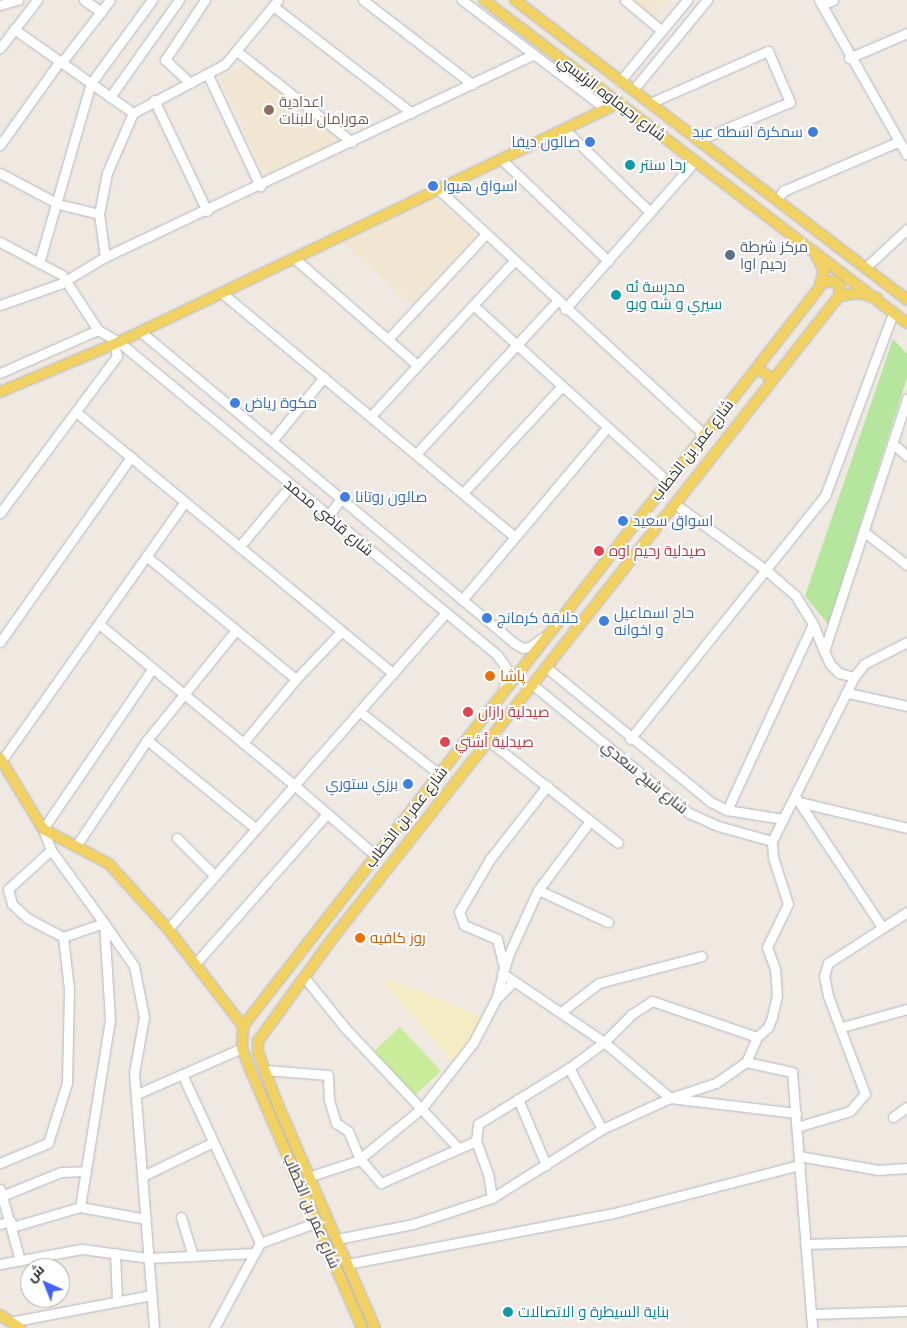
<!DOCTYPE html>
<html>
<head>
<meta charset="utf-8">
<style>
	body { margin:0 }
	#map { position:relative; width:907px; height:1328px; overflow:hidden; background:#efe9e1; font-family:"Golos Text",Cairo,sans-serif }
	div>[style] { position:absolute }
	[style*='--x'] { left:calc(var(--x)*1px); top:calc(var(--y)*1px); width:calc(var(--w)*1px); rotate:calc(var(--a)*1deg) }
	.education>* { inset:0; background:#f0e6d1 }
	.green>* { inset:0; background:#b6e59e }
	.sand>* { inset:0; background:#f3ecc5 }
	.pitch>* { inset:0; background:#c9ec9a }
	.roads { filter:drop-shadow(0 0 1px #b4b7c1) drop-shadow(0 0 1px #b4b7c1) }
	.minor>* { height:9px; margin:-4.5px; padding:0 4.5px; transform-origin:4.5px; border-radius:4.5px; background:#fff }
	.major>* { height:10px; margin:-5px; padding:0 5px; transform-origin:5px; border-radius:5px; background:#f2d163 }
	.dots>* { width:14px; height:14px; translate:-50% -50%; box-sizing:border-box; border:2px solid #fff; border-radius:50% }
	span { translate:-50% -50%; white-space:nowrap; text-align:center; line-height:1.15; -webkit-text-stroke:4px #fff; paint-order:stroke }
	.street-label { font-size:15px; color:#2e2e2e }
	.education-label { font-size:15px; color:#785e54 }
	.left { translate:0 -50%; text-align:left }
	.shop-label { font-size:15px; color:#366cbe }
	.right { translate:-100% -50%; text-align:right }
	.culture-label { font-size:15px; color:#0d838f }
	.service-label { font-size:15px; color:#4e5e75 }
	.health-label { font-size:15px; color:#be3a42 }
	.food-label { font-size:15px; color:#c56008 }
	.north { position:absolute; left:20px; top:1258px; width:50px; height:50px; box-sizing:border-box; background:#fff; border:1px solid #ababab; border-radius:50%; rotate:316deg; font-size:14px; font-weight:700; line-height:20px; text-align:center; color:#2e2e2e }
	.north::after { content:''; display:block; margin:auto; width:18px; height:22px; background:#4264fb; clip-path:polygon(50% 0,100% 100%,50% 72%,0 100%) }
</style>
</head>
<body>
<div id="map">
	<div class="education">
		<i style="clip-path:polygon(630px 0,669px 0,653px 18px)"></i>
		<i style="clip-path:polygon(246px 64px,342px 141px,264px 176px,220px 78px)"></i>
		<i style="clip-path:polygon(436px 198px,477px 235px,412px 304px,343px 243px)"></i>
	</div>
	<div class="green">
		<i style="clip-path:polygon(893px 339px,907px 354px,907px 378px,828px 624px,805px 596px)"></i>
	</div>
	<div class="sand">
		<i style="clip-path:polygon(388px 978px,483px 1017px,471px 1041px,457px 1059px,449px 1058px,385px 984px)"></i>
	</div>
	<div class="pitch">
		<i style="clip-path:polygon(400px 1027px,441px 1071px,415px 1095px,374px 1051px)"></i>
	</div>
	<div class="roads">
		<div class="minor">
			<i style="--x:84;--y:0;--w:21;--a:35"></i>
			<i style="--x:363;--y:0;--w:138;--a:37.6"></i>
			<i style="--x:462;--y:0;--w:181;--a:37.1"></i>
			<i style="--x:625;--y:0;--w:48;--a:40"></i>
			<i style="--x:819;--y:0;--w:178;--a:60.4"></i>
			<i style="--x:0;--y:5;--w:19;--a:-16"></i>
			<i style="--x:822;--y:5;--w:12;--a:-24"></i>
			<i style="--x:273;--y:6;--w:175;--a:37.6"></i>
			<i style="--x:14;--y:29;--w:146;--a:35.2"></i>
			<i style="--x:0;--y:48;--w:61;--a:-52.4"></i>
			<i style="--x:238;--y:52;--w:145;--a:38.3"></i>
			<i style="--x:849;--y:58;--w:63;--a:-23.3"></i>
			<i style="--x:62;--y:62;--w:78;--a:-52.3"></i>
			<i style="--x:208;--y:75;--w:123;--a:64.9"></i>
			<i style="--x:620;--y:81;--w:105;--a:-50.4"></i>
			<i style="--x:190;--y:83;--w:34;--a:-137"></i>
			<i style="--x:165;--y:60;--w:72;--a:-56.3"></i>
			<i style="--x:633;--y:90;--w:117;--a:-50.6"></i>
			<i style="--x:110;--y:97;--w:119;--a:-54.6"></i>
			<i style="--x:154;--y:100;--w:123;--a:64.5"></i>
			<i style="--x:650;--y:103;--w:129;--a:-23.8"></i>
			<i style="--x:768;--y:51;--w:56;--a:66.7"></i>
			<i style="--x:790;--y:102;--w:99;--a:157.3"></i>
			<i style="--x:564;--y:129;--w:120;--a:44"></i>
			<i style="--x:0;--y:145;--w:103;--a:-54.5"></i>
			<i style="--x:501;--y:159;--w:148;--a:43.6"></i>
			<i style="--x:0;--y:173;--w:66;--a:28.1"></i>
			<i style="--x:58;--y:204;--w:42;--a:13.7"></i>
			<i style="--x:438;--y:189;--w:363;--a:42.7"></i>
			<i style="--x:777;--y:200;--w:11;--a:-56"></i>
			<i style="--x:783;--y:191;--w:125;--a:-23.1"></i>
			<i style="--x:0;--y:242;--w:70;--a:28"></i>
			<i style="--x:62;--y:275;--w:66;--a:56.8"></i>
			<i style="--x:98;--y:330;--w:24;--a:30"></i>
			<i style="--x:119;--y:342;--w:491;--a:39.6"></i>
			<i style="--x:497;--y:655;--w:19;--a:54"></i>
			<i style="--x:508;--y:670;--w:22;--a:103"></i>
			<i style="--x:105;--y:257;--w:43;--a:-97.9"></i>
			<i style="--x:99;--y:214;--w:42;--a:-79"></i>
			<i style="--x:107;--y:173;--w:65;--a:-66.6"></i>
			<i style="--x:133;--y:113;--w:104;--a:-28"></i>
			<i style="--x:225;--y:64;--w:83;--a:-50.4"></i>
			<i style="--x:294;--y:258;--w:163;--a:41"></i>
			<i style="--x:39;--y:263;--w:187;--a:-73.9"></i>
			<i style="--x:91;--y:83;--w:103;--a:-53.7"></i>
			<i style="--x:866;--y:267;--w:56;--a:-42.8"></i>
			<i style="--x:222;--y:293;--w:380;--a:39.8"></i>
			<i style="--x:0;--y:305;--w:64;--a:-19.3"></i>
			<i style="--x:60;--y:284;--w:52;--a:-31"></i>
			<i style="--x:105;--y:257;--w:473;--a:-25.3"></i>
			<i style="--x:473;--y:305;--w:60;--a:-47"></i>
			<i style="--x:565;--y:309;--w:197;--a:-48.7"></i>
			<i style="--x:141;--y:332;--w:486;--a:39.8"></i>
			<i style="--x:514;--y:643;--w:10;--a:29"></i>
			<i style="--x:523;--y:648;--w:7;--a:-8"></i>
			<i style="--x:530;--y:647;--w:17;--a:-36"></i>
			<i style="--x:388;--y:339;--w:142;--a:-47"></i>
			<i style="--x:0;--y:373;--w:107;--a:-23.7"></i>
			<i style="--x:76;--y:412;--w:411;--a:39.5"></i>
			<i style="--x:371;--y:416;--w:151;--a:-47.4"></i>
			<i style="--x:473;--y:305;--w:263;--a:42.2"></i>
			<i style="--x:272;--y:441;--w:82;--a:-50.9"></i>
			<i style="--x:892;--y:443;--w:20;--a:41"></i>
			<i style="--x:416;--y:454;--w:208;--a:-47.3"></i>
			<i style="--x:463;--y:493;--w:146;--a:-47.2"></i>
			<i style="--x:675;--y:504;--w:112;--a:36"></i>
			<i style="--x:766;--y:570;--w:38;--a:41"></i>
			<i style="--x:795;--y:595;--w:34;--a:58"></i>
			<i style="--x:813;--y:624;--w:29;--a:68"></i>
			<i style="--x:0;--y:513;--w:196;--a:-53.3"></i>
			<i style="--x:117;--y:356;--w:12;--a:-104"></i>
			<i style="--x:328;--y:516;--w:21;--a:-53"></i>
			<i style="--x:863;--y:531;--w:56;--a:37.7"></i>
			<i style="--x:239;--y:547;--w:81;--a:-50"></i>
			<i style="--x:146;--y:556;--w:194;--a:39.4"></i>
			<i style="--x:462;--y:600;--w:224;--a:-49.9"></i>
			<i style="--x:99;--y:624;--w:251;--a:39.5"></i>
			<i style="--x:293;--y:784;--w:110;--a:40.9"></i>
			<i style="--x:0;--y:642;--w:227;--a:-54.7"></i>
			<i style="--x:547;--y:668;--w:212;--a:39.3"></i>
			<i style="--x:711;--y:802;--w:18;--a:27"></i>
			<i style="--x:727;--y:810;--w:57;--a:9.1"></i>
			<i style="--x:854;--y:677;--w:16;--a:-165"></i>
			<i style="--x:839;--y:673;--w:13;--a:-135"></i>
			<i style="--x:830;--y:664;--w:14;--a:-115"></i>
			<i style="--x:824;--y:651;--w:266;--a:-71.8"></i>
			<i style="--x:533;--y:685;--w:202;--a:39.4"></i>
			<i style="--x:689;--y:813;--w:32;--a:24"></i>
			<i style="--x:718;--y:826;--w:56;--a:15.5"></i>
			<i style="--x:848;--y:693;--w:60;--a:12.4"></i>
			<i style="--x:359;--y:711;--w:102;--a:38.2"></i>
			<i style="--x:630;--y:739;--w:312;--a:-51.3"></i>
			<i style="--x:825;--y:496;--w:195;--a:-69.6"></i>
			<i style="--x:147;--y:740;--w:139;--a:39.2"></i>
			<i style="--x:489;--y:741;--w:164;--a:38.3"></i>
			<i style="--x:243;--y:743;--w:83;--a:-50.4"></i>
			<i style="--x:296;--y:679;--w:64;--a:-46.3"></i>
			<i style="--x:2;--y:760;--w:315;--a:-54.7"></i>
			<i style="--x:795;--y:796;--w:157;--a:56.4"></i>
			<i style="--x:799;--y:802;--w:111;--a:13.5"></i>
			<i style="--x:727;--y:810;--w:205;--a:-65.2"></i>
			<i style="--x:177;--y:838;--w:52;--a:45"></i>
			<i style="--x:76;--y:846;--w:128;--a:-56.2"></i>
			<i style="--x:147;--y:740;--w:141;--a:-51"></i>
			<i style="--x:51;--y:850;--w:58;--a:137.8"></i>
			<i style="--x:8;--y:889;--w:16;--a:75"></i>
			<i style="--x:12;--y:904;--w:21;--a:43"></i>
			<i style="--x:27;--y:918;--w:41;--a:27.8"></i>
			<i style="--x:63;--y:937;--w:43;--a:-18.9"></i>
			<i style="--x:104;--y:923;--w:52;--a:55.1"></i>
			<i style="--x:134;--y:966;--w:52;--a:78.9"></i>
			<i style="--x:144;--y:1017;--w:57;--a:100.1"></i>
			<i style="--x:134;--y:1073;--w:256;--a:85.5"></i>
			<i style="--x:538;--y:890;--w:77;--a:24.6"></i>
			<i style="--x:168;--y:929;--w:421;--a:-48.7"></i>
			<i style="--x:195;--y:964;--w:200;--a:-48.7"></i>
			<i style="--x:504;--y:967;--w:29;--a:-104"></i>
			<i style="--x:497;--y:939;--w:36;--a:-157"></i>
			<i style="--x:464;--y:925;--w:14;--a:-111"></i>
			<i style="--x:459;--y:912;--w:61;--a:-59.7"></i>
			<i style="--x:490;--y:859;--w:93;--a:-52"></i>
			<i style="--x:502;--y:973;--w:123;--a:34.1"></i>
			<i style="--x:604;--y:1042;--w:87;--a:40.3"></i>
			<i style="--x:670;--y:1098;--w:48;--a:-18.1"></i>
			<i style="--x:716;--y:1083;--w:37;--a:-35"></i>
			<i style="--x:746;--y:1062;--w:27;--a:-66"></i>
			<i style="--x:757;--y:1037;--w:15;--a:-42"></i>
			<i style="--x:768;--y:1027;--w:11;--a:-68"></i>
			<i style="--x:772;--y:1017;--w:22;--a:-77"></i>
			<i style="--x:777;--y:996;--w:27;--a:-94"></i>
			<i style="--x:775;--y:969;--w:23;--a:-110"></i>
			<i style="--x:767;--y:947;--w:48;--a:-64"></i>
			<i style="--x:788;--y:904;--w:49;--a:-107.7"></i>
			<i style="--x:773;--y:857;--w:16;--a:-94"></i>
			<i style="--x:772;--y:841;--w:183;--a:-63.4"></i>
			<i style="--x:854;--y:677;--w:16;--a:-52"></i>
			<i style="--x:864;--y:664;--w:48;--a:-27.1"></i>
			<i style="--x:304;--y:977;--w:67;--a:51.1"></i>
			<i style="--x:346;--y:1029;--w:163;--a:46.7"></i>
			<i style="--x:496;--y:999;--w:25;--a:-45"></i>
			<i style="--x:561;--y:1012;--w:48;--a:-37.3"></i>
			<i style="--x:599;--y:983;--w:106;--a:-14.7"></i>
			<i style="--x:842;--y:1027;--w:67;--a:-15.5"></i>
			<i style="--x:746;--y:1062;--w:47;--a:12.3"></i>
			<i style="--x:792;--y:1072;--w:257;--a:85.5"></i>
			<i style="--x:569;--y:1068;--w:69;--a:61.6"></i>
			<i style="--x:265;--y:1070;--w:63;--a:4.5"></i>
			<i style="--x:328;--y:1075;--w:25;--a:88"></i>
			<i style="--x:329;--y:1100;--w:24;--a:73"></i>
			<i style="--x:336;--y:1123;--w:14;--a:34"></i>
			<i style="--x:348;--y:1131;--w:30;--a:67"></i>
			<i style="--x:360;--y:1159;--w:32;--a:49"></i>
			<i style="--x:381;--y:1183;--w:104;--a:-23.9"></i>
			<i style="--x:182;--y:1074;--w:186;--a:65.2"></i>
			<i style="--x:137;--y:1094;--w:115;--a:-23.7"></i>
			<i style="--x:518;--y:1099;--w:72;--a:67"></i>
			<i style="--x:893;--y:1117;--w:17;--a:-36"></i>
			<i style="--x:797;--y:1127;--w:55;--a:-16.8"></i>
			<i style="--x:850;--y:1111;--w:23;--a:-49"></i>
			<i style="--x:865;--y:1094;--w:105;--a:-110.7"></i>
			<i style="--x:828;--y:996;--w:20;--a:-101"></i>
			<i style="--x:824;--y:976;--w:14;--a:-73"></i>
			<i style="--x:828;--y:963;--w:94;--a:-32.8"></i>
			<i style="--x:799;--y:1156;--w:80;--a:10"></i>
			<i style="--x:878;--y:1170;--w:29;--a:-4"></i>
			<i style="--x:0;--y:1163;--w:52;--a:-22.6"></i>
			<i style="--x:48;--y:1143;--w:63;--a:-72.4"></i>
			<i style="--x:67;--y:1083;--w:94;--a:-88.8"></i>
			<i style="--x:69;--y:989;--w:52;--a:-96.6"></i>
			<i style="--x:143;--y:1176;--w:78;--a:-25.9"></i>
			<i style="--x:308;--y:1177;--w:52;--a:-18.1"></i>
			<i style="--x:357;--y:1161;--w:84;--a:-39.2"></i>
			<i style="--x:422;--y:1108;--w:83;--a:-51.9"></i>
			<i style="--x:473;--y:1043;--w:50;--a:-62.4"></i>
			<i style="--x:496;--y:999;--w:45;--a:-74.4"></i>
			<i style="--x:508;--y:956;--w:72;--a:-65.6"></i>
			<i style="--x:538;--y:890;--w:86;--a:-53"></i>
			<i style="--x:0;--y:1189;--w:74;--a:74.3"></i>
			<i style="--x:4;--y:1195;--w:61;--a:-22"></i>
			<i style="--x:61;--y:1172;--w:25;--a:-2"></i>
			<i style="--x:492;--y:1198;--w:24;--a:-99"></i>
			<i style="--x:488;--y:1174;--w:35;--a:-110"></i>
			<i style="--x:476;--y:1141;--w:17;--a:-83"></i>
			<i style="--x:478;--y:1124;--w:107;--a:-31.6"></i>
			<i style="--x:569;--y:1068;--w:44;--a:-36.6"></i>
			<i style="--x:604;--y:1042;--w:40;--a:-45"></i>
			<i style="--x:632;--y:1014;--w:24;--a:-33"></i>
			<i style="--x:652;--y:1001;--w:111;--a:18.9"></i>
			<i style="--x:80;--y:1207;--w:189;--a:-80.9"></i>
			<i style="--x:110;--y:1020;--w:97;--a:-93.5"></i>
			<i style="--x:104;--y:923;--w:90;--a:-126"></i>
			<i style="--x:51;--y:850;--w:22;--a:-111"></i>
			<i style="--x:43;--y:829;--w:194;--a:-55.7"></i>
			<i style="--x:181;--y:1217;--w:41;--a:72.9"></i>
			<i style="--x:0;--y:1224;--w:11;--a:-15"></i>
			<i style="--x:12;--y:1227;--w:71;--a:-16.4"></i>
			<i style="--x:80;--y:1207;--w:67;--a:10.3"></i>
			<i style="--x:337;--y:1239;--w:77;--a:-11.2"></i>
			<i style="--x:413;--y:1224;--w:83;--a:-18.2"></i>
			<i style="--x:492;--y:1198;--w:130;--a:-32.1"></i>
			<i style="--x:602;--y:1129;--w:75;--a:-24.5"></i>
			<i style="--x:670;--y:1098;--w:127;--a:6.8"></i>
			<i style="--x:806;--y:1244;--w:101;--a:-1.7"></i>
			<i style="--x:115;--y:1253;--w:48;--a:87.6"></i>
			<i style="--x:0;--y:1264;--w:83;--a:-10.4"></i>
			<i style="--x:82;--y:1249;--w:68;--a:7.7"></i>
			<i style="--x:149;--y:1258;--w:106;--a:-2.7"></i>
			<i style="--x:347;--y:1264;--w:268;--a:-10.8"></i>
			<i style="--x:610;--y:1214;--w:196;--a:-14.5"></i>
			<i style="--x:811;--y:1314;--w:96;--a:-1.8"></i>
			<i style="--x:10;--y:1322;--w:144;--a:-10.8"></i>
			<i style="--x:214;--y:1328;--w:97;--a:-61.6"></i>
			<i style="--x:260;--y:1243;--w:61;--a:-20.2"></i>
		</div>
		<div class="major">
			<i style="--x:484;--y:0;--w:532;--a:37.37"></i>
			<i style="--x:515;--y:0;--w:494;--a:37.4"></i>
			<i style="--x:822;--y:283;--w:12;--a:-9"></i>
			<i style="--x:834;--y:281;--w:8;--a:40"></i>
			<i style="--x:840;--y:286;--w:10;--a:96"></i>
			<i style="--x:757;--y:368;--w:19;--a:35"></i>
			<i style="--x:0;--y:392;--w:129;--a:-22.8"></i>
			<i style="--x:119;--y:342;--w:554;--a:-25.55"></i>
			<i style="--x:0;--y:758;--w:83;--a:58.8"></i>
			<i style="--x:43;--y:829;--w:75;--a:27.9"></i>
			<i style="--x:109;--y:864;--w:88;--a:47.8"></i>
			<i style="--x:168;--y:929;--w:123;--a:52.3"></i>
			<i style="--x:0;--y:1315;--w:24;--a:33"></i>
			<i style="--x:362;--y:1328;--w:282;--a:-113.4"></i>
			<i style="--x:250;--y:1069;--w:22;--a:-111"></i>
			<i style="--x:242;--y:1048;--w:22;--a:-87"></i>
			<i style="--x:243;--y:1026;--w:936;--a:-52.03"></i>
			<i style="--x:819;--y:288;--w:18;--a:-74"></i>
			<i style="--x:824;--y:271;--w:22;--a:-117"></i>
			<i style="--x:375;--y:1328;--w:243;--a:-113.5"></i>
			<i style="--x:278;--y:1105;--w:57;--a:-110.7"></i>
			<i style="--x:258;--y:1052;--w:11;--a:-90"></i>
			<i style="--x:258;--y:1041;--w:126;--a:-54"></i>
			<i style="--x:332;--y:939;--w:819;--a:-51.74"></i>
			<i style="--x:839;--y:296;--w:19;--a:-9"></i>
			<i style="--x:858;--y:293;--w:20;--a:15"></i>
		</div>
	</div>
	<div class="dots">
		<i style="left:269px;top:110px;background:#8d6e63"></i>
		<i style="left:813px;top:132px;background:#3f7fe0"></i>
		<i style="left:590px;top:142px;background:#3f7fe0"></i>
		<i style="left:630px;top:165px;background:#0f9aa8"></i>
		<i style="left:433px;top:186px;background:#3f7fe0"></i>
		<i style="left:730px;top:255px;background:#5c6f8a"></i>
		<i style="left:616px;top:295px;background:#0f9aa8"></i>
		<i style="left:235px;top:403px;background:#3f7fe0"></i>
		<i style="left:345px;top:497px;background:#3f7fe0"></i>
		<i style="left:623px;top:521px;background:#3f7fe0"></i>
		<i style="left:599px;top:551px;background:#e0444e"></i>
		<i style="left:487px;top:618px;background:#3f7fe0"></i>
		<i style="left:604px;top:621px;background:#3f7fe0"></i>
		<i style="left:490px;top:676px;background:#e8710a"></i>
		<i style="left:468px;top:712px;background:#e0444e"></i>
		<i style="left:445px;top:742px;background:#e0444e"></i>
		<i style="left:408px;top:784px;background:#3f7fe0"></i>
		<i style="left:360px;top:938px;background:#e8710a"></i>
		<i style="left:508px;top:1312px;background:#0f9aa8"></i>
	</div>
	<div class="street-label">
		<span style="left:612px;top:98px;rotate:37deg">شارع رحيماوه الرئيسي</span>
		<span style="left:692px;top:450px;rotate:-52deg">شارع عمر بن الخطاب</span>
		<span style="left:329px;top:517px;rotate:40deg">شارع قاضي محمد</span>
		<span style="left:645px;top:777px;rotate:39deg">شارع شيخ سعدي</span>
		<span style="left:406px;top:817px;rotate:-52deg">شارع عمر بن الخطاب</span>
		<span style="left:312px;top:1211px;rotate:67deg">شارع عمر بن الخطاب</span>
	</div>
	<div class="education-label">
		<span class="left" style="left:279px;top:110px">اعدادية<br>هورامان للبنات</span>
	</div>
	<div class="shop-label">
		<span class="right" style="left:803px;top:132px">سمكرة اسطه عبد</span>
		<span class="right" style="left:580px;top:142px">صالون ديفا</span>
		<span class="left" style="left:443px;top:186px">اسواق هيوا</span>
		<span class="left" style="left:245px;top:403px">مكوة رياض</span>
		<span class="left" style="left:355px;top:497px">صالون روتانا</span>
		<span class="left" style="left:633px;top:521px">اسواق سعيد</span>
		<span class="left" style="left:614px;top:621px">حاج اسماعيل<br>و اخوانه</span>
		<span class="left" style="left:497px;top:618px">حلاقة كرمانج</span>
		<span class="right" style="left:398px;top:784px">برزي ستوري</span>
	</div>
	<div class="culture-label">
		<span class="left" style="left:640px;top:165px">رحا سنتر</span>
		<span class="left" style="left:626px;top:295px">مدرسة ئه<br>سيري و شه وبو</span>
		<span class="left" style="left:518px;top:1312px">بناية السيطرة و الاتصالات</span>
	</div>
	<div class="service-label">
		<span class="left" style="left:740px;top:255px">مركز شرطة<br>رحيم اوا</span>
	</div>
	<div class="health-label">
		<span class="left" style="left:609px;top:551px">صيدلية رحيم اوه</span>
		<span class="left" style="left:478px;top:712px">صيدلية رازان</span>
		<span class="left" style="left:455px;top:742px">صيدلية أشتي</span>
	</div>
	<div class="food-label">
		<span class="left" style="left:500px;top:676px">پاشا</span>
		<span class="left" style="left:370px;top:938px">روز كافيه</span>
	</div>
	<div class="north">ش</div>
</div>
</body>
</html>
